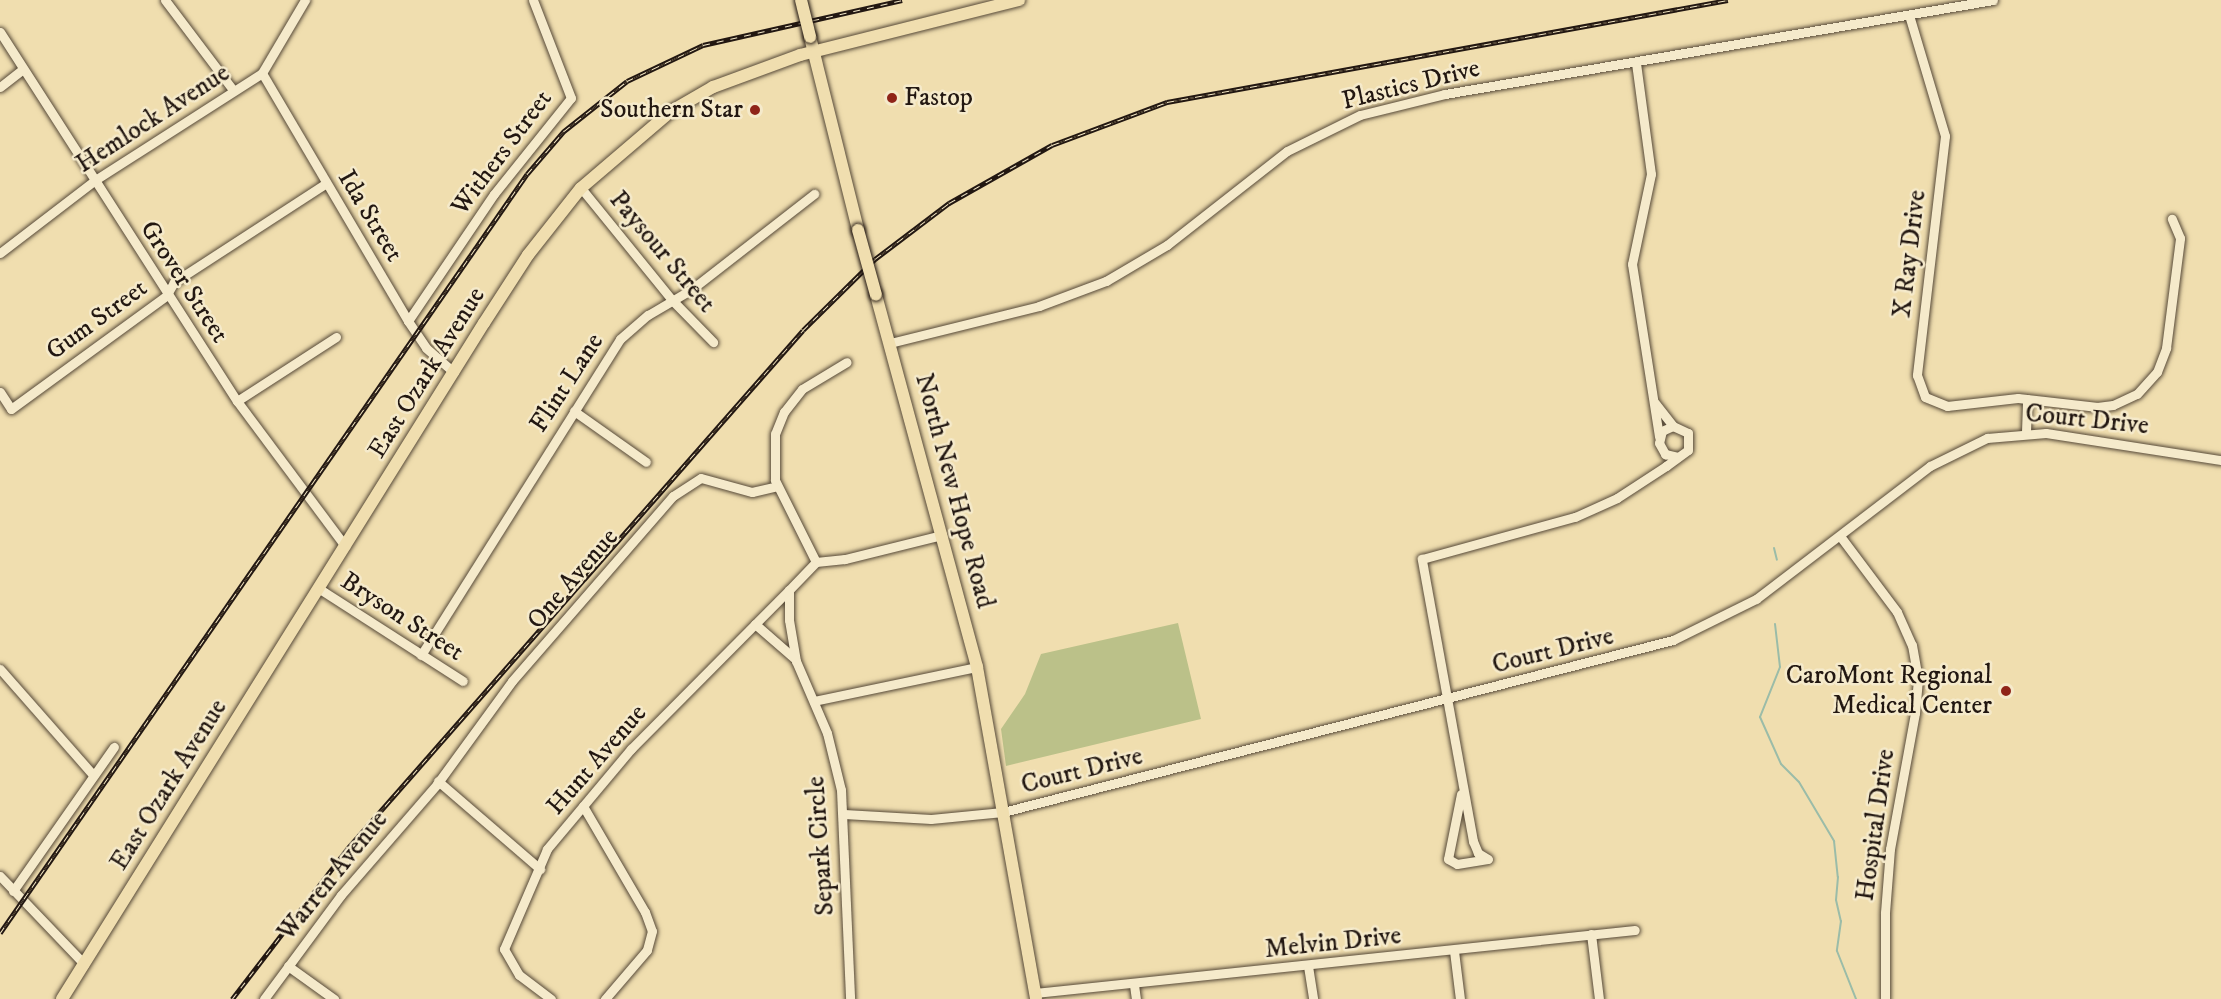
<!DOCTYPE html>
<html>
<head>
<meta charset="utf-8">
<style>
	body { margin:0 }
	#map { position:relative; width:2221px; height:999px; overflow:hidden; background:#f0deaf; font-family:"IM FELL DW Pica",serif }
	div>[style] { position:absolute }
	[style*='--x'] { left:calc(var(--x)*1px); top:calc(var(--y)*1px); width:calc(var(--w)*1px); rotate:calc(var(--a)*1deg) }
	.green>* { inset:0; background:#bbc189 }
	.stream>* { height:2px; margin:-1px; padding:0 1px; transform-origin:1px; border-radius:1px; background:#9bbca8 }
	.roads { filter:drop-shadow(0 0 2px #564938) drop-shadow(0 0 2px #564938) }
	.minor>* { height:9px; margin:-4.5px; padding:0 4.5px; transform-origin:4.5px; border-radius:4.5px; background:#f5eacb }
	.major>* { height:12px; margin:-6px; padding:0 6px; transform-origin:6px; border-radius:6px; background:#f0deaf }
	.rail>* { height:4.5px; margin-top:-2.25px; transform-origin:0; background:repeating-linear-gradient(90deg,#f5eacb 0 7px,#221711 0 14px); box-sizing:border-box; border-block:2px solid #221711 }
	.bridges { filter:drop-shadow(0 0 2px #221711) drop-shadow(0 0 2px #221711) }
	.major-bridge>* { height:12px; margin:-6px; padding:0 6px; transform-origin:6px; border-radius:6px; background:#f0deaf }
	.dots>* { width:16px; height:16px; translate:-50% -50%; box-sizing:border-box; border:3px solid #f5eacb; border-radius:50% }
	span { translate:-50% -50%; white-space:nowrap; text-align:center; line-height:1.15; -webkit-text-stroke:5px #f5eacb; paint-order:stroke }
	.street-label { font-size:26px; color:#221711 }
	.poi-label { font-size:26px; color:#221711 }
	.left { translate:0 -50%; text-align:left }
	.right { translate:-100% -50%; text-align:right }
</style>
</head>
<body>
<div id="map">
	<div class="green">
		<i style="clip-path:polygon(1178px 623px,1201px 719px,1006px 766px,1001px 729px,1025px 694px,1041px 654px)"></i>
	</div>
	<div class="stream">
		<i style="--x:1774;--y:548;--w:12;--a:76"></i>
		<i style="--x:1775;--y:624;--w:43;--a:83.4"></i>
		<i style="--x:1780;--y:667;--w:54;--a:111.8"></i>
		<i style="--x:1760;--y:717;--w:51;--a:65.9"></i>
		<i style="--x:1781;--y:764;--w:25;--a:45"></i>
		<i style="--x:1799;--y:782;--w:69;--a:59.3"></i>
		<i style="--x:1834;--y:841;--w:36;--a:84"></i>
		<i style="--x:1838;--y:877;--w:23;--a:95"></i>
		<i style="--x:1836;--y:900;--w:22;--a:77"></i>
		<i style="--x:1841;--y:921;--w:30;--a:98"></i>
		<i style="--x:1837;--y:951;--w:52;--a:68.4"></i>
	</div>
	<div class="roads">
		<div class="minor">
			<i style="--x:165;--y:0;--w:113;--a:52.9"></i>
			<i style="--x:1909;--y:15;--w:126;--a:73.4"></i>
			<i style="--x:1945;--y:136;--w:241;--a:96.7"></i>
			<i style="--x:1917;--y:375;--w:23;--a:70"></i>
			<i style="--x:1925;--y:397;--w:24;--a:22"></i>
			<i style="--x:1947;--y:406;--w:71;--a:-6.4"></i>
			<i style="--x:2018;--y:398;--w:80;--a:6.5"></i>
			<i style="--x:2097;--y:407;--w:16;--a:-7"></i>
			<i style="--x:2113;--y:405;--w:26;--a:-25"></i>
			<i style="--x:2137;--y:394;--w:30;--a:-48"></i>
			<i style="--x:2157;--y:372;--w:26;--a:-69"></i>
			<i style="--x:2166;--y:348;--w:111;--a:-82.7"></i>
			<i style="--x:2180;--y:238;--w:21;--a:-113"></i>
			<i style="--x:0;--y:32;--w:439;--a:57.3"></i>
			<i style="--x:237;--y:401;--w:181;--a:53.3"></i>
			<i style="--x:1636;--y:63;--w:112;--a:82.3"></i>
			<i style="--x:1651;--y:174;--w:92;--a:101.9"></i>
			<i style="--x:1632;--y:264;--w:175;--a:81.1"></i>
			<i style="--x:262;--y:73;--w:288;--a:59.5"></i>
			<i style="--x:408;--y:321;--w:32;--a:56"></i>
			<i style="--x:426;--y:348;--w:37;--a:41"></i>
			<i style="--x:0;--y:87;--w:29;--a:-38"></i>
			<i style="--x:581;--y:188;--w:144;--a:50.9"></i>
			<i style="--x:672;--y:300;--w:59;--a:45.7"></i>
			<i style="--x:0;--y:253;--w:120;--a:-37.5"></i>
			<i style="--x:95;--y:180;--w:198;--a:-32.6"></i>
			<i style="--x:262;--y:73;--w:85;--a:-59.5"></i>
			<i style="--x:408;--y:321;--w:153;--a:-55.9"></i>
			<i style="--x:494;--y:194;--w:123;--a:-51.3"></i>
			<i style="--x:571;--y:98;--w:105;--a:-111.2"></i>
			<i style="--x:890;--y:343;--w:154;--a:-13.9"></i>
			<i style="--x:1039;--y:306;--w:72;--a:-20.5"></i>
			<i style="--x:1106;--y:281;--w:71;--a:-30.5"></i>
			<i style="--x:1167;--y:245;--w:152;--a:-38.1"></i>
			<i style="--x:1287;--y:151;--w:81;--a:-26.3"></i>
			<i style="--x:1360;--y:115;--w:88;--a:-13.9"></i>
			<i style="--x:1445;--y:94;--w:556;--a:-9.73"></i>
			<i style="--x:0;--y:392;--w:20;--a:57"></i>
			<i style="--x:11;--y:409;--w:192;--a:-36.1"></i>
			<i style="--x:166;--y:296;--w:16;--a:-60"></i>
			<i style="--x:174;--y:282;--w:180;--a:-33"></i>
			<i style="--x:237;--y:401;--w:118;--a:-32.9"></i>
			<i style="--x:1655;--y:403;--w:29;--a:52"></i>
			<i style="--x:574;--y:411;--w:88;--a:35.3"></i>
			<i style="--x:2026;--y:432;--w:33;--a:-88"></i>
			<i style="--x:1840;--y:536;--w:95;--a:53.1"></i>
			<i style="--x:1897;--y:612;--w:36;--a:66"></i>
			<i style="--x:1912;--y:645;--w:35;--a:80"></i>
			<i style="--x:1918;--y:679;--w:34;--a:95"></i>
			<i style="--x:1915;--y:713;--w:138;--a:100.4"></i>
			<i style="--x:1890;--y:849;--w:64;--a:94.5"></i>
			<i style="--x:1885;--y:913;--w:86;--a:90"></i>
			<i style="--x:816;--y:562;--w:39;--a:134"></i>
			<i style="--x:789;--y:590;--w:30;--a:90"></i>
			<i style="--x:789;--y:620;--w:42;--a:80.3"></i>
			<i style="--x:796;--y:661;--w:78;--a:66.7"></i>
			<i style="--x:827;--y:733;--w:59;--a:76.2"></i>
			<i style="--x:841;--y:790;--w:209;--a:87.5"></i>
			<i style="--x:816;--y:562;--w:92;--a:-116.6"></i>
			<i style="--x:775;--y:480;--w:46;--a:-90"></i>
			<i style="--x:775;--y:434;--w:24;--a:-68"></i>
			<i style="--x:784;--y:412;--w:29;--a:-52"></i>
			<i style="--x:802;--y:389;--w:52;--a:-31"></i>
			<i style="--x:816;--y:562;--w:29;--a:-6"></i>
			<i style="--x:845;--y:559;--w:100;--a:-13.9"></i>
			<i style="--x:318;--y:588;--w:172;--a:32.7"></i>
			<i style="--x:755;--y:624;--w:52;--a:41.1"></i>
			<i style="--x:421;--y:655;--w:373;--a:-57.8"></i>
			<i style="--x:620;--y:339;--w:37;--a:-41"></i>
			<i style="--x:648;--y:315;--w:51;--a:-30.6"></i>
			<i style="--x:692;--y:289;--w:155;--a:-37.9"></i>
			<i style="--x:0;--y:669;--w:141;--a:48.7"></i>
			<i style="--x:814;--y:701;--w:167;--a:-11.8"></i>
			<i style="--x:438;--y:781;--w:135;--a:40.8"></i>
			<i style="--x:1461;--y:794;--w:66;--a:101.3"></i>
			<i style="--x:1448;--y:859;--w:10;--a:29"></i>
			<i style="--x:1457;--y:864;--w:31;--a:-9"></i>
			<i style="--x:583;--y:806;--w:123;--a:59.7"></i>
			<i style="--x:645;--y:912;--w:20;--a:70"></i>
			<i style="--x:652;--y:931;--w:20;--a:105"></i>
			<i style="--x:647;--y:950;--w:65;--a:130.6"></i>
			<i style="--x:844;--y:814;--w:87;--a:3.3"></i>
			<i style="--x:931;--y:819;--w:72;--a:-5.6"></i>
			<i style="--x:1003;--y:812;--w:692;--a:-14.4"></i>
			<i style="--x:1673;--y:640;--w:93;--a:-26.3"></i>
			<i style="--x:1756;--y:599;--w:219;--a:-37.4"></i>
			<i style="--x:1930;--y:466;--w:64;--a:-26.2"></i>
			<i style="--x:1987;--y:438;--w:59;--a:-4.8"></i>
			<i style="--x:2046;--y:433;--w:177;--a:8.8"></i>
			<i style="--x:1488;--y:859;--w:12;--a:-149"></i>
			<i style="--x:1478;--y:853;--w:13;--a:-113"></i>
			<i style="--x:1473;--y:841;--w:287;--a:-100.3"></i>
			<i style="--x:1422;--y:559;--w:159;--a:-15.4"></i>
			<i style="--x:1575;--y:517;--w:46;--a:-24.3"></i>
			<i style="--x:1617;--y:498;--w:59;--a:-33.1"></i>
			<i style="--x:1666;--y:466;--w:27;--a:-36"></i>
			<i style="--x:1688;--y:450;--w:17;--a:-90"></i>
			<i style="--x:1688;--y:433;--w:17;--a:-155"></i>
			<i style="--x:1673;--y:426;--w:12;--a:156"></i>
			<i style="--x:1662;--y:431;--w:12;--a:104"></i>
			<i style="--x:1659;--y:443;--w:13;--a:61"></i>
			<i style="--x:1665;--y:454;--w:13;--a:13"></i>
			<i style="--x:0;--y:876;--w:122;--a:46.3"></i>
			<i style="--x:13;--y:891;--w:176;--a:-55"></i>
			<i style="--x:1591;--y:934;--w:65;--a:83"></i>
			<i style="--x:1454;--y:951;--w:48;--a:82.9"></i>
			<i style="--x:288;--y:966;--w:57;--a:35.7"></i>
			<i style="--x:1308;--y:966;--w:33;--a:81"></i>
			<i style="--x:1134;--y:985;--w:14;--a:82"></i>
			<i style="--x:1035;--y:993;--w:603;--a:-5.99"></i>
			<i style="--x:264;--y:999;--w:129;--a:-53.5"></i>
			<i style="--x:341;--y:895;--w:147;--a:-49.1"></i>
			<i style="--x:437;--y:784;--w:127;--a:-53.9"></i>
			<i style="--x:512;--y:681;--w:245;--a:-49"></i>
			<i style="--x:673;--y:496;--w:33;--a:-33"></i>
			<i style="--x:701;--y:478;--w:53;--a:15.4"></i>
			<i style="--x:752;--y:492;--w:26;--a:-13"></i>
			<i style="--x:551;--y:999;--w:40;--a:-143"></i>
			<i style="--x:519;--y:975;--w:30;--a:-120"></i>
			<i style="--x:504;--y:949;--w:109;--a:-66.7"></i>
			<i style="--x:547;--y:849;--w:131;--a:-50"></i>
			<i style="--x:631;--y:749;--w:224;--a:-45.2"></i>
		</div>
		<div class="major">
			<i style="--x:810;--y:37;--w:199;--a:76"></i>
			<i style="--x:876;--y:295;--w:385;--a:74.8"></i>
			<i style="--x:977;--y:667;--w:337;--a:79.9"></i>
			<i style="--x:62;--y:999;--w:797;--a:-58.03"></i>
			<i style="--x:484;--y:323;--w:81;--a:-57.1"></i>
			<i style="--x:528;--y:255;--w:85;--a:-51.7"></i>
			<i style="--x:581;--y:188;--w:117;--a:-40.5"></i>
			<i style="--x:670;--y:112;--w:50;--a:-30.2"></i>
			<i style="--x:713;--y:87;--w:93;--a:-20.2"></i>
			<i style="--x:800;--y:55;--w:226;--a:-14.1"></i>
		</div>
	</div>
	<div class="rail">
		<i style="--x:0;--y:933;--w:924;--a:-55.23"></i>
		<i style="--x:527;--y:174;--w:57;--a:-49.3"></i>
		<i style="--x:564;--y:131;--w:80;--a:-38.4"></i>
		<i style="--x:627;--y:81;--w:84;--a:-25.3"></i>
		<i style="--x:703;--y:45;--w:204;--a:-12.7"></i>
		<i style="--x:232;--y:999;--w:190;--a:-52.5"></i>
		<i style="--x:348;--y:848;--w:689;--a:-48.7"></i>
		<i style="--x:803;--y:330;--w:101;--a:-44.6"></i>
		<i style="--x:875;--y:259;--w:93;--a:-37.1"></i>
		<i style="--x:949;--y:203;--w:118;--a:-29.4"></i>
		<i style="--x:1052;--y:145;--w:123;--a:-20.5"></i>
		<i style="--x:1167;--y:102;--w:570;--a:-10.3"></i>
	</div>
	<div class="bridges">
		<div class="major-bridge">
			<i style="--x:801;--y:0;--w:38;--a:76"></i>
			<i style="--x:858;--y:230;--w:67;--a:74.5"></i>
		</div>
	</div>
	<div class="dots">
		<i style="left:892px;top:98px;background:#8f2418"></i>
		<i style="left:755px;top:110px;background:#8f2418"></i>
		<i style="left:2006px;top:691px;background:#8f2418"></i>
	</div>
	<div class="street-label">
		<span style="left:1411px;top:85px;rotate:-14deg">Plastics Drive</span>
		<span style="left:153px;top:119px;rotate:-33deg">Hemlock Avenue</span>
		<span style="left:502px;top:153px;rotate:-53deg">Withers Street</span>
		<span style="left:370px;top:216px;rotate:59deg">Ida Street</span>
		<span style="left:662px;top:252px;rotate:50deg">Paysour Street</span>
		<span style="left:1910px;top:254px;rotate:-83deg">X Ray Drive</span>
		<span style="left:184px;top:282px;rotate:57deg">Grover Street</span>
		<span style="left:97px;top:320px;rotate:-36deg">Gum Street</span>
		<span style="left:427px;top:373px;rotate:-58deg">East Ozark Avenue</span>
		<span style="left:567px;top:383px;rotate:-57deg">Flint Lane</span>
		<span style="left:2087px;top:420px;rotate:6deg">Court Drive</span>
		<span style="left:954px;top:491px;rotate:75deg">North New Hope Road</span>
		<span style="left:573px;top:579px;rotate:-49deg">One Avenue</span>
		<span style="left:402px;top:617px;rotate:33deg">Bryson Street</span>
		<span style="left:1553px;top:651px;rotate:-14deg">Court Drive</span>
		<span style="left:597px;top:760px;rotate:-49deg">Hunt Avenue</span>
		<span style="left:1082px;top:771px;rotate:-14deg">Court Drive</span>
		<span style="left:169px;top:785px;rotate:-58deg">East Ozark Avenue</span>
		<span style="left:1876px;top:825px;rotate:-82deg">Hospital Drive</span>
		<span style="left:821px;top:846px;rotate:-94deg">Separk Circle</span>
		<span style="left:333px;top:876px;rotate:-51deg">Warren Avenue</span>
		<span style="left:1333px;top:943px;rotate:-6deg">Melvin Drive</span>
	</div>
	<div class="poi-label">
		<span class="left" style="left:904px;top:98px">Fastop</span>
		<span class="right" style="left:743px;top:110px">Southern Star</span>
		<span class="right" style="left:1992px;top:691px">CaroMont Regional<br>Medical Center</span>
	</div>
</div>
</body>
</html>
